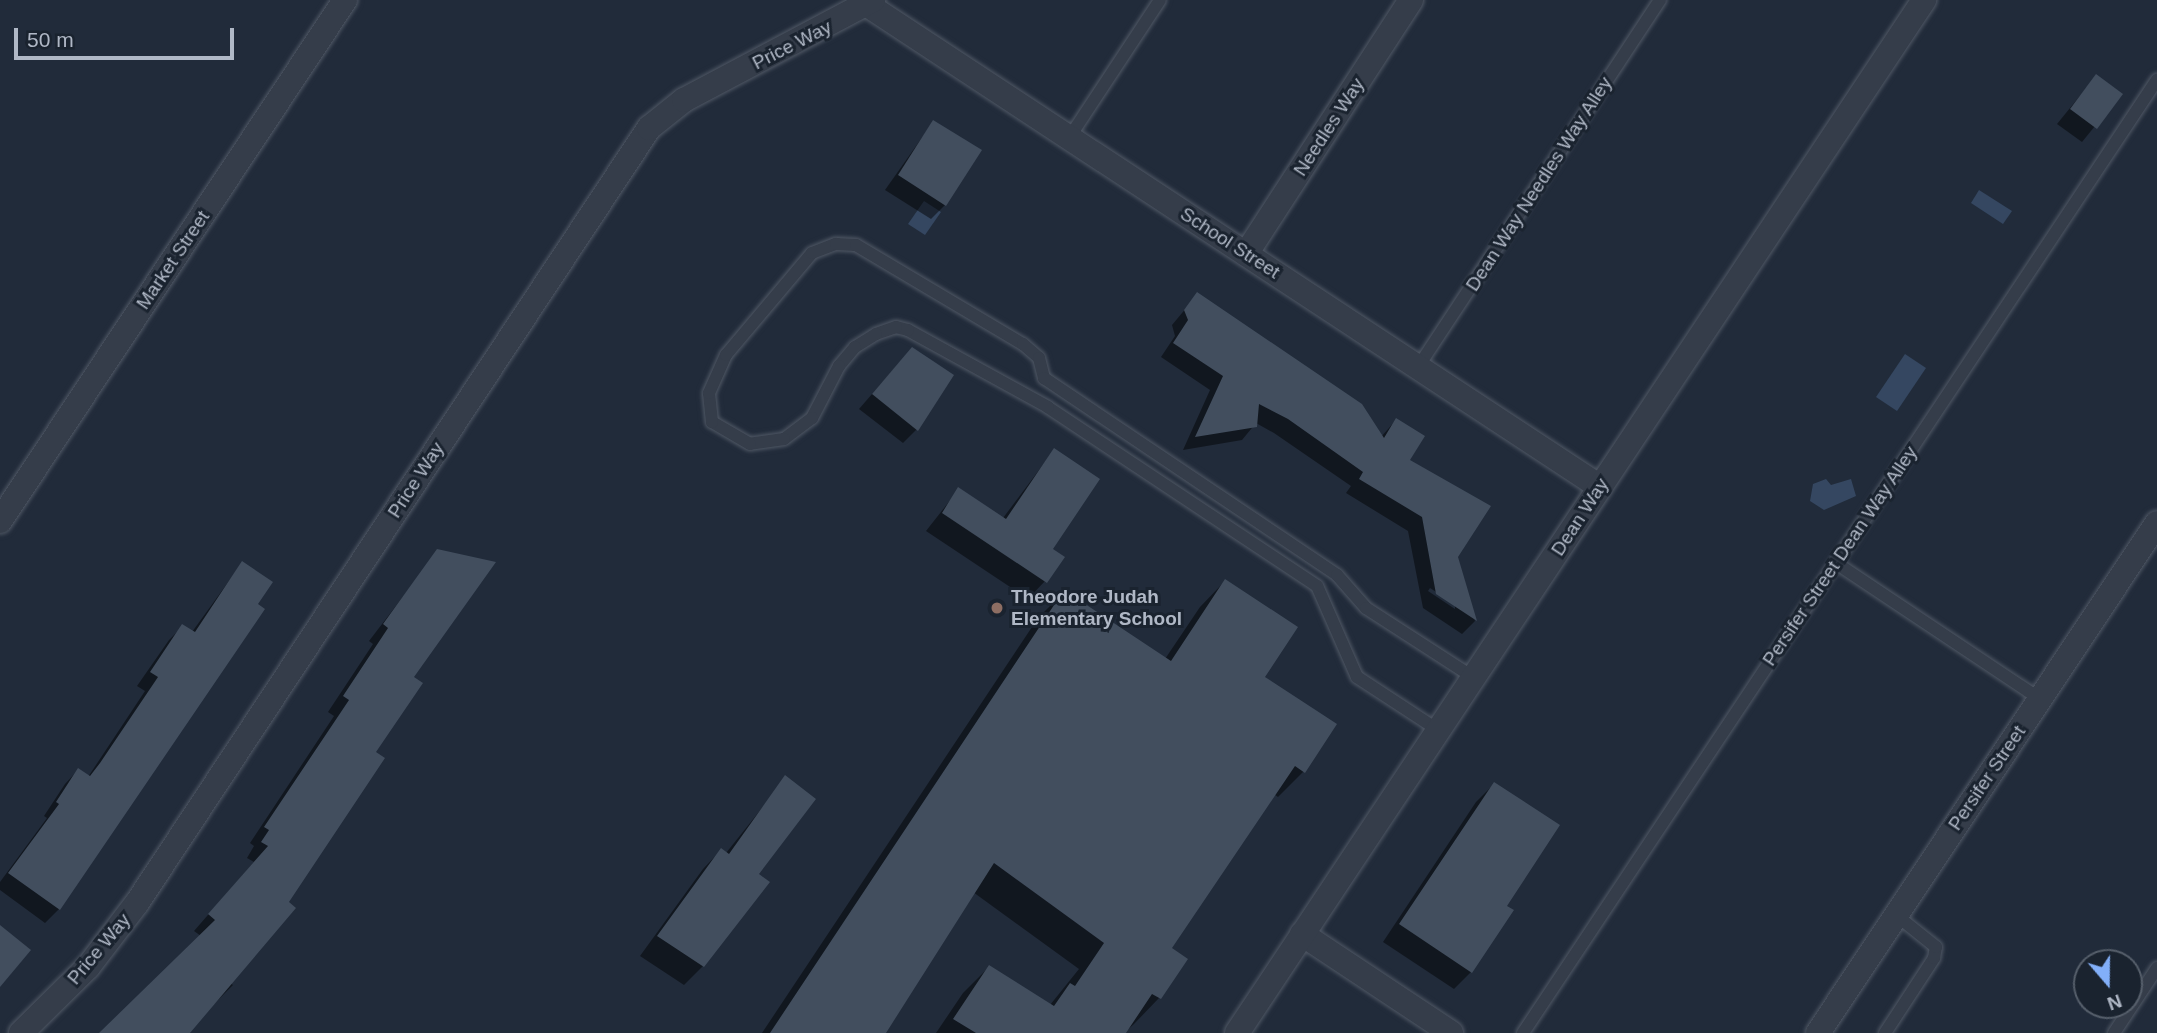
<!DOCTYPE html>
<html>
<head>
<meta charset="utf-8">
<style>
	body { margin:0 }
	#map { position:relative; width:2157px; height:1033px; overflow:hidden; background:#212b3a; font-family:Helvetica,sans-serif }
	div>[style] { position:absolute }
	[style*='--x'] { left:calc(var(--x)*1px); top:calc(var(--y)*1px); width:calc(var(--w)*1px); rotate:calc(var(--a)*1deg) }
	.water>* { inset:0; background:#354761 }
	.shadow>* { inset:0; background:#0007 }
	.building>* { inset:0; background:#424e5e }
	.roads { filter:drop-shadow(0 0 2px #505865) drop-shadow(0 0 2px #505865) }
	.service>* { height:12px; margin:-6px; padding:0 6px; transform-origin:6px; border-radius:6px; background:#353d4a }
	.minor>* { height:24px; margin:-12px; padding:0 12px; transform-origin:12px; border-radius:12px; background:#353d4a }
	.dots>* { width:19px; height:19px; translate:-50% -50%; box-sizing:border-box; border:4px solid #1a232f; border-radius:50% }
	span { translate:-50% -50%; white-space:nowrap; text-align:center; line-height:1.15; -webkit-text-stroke:6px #1a232f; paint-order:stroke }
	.street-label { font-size:19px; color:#b0b8c6 }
	.poi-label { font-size:19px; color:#b0b8c6; font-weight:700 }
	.left { translate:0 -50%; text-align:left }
	.north { position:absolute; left:2073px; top:949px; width:70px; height:70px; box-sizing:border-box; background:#1a232f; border:2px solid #565f6b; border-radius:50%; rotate:160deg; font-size:19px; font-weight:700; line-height:28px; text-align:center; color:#b0b8c6 }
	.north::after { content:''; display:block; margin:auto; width:24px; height:32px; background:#82aff9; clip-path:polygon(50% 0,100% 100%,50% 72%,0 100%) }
	.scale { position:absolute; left:14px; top:28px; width:220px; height:32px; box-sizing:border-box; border:4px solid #b0b8c6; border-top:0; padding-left:9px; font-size:21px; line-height:24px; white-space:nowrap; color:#b0b8c6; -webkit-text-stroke:5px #1a232f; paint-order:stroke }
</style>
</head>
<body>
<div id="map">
	<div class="water">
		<i style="clip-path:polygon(1979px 190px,2012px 211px,2003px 224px,1971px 203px)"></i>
		<i style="clip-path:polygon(924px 201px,941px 212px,925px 235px,908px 224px)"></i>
		<i style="clip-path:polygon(1905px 354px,1926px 368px,1897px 411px,1876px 397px)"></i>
		<i style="clip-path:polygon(1826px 479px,1831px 485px,1851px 479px,1856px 496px,1824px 510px,1810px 501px,1813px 484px)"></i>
	</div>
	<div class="shadow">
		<i style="clip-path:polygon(2096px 76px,2121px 94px,2082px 142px,2057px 124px)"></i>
		<i style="clip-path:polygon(933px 122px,945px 205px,931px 219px,885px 190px)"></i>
		<i style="clip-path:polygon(evenodd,1197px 295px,1381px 437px,1396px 420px,1408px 461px,1456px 557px,1475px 621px,1462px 634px,1423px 608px,1408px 531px,1346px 493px,1351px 486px,1274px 433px,1256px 423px,1242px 440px,1183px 450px,1210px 390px,1161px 357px,1175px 336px,1172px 325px,1197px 295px,1430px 588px,1455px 604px,1455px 609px,1428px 591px,1430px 588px)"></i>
		<i style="clip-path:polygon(899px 363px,917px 429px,903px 443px,859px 409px)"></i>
		<i style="clip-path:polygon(1054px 450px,1045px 581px,1028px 599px,926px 531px,959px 489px,1003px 518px)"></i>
		<i style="clip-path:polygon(438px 551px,411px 677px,374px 753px,230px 983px,233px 985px,185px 1033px,101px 1033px,201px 936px,194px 931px,254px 862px,247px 858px,254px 846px,250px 843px,334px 716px,328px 712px,373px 644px,369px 641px)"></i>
		<i style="clip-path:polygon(242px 563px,59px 909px,45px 923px,0 890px,0 882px,47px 818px,44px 816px,65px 784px,78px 770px,88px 777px,145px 691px,137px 686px,169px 640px,183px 626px,192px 632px)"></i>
		<i style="clip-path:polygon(1225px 581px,1304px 771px,1278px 797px,1274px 794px,1170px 949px,1186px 959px,1159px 998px,1134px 1024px,1124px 1033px,936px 1033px,963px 993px,989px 967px,1050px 1005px,1079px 969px,973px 892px,884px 1033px,762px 1033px,1038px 618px,1064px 592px,1165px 659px,1200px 607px)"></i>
		<i style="clip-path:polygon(786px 778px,757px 875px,703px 966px,684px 985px,640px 956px,703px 869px,721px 850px,726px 853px)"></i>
		<i style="clip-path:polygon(1494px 784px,1505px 906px,1471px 972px,1454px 989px,1383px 942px,1476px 802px)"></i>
	</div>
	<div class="building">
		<i style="clip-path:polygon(2096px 74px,2123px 94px,2097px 129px,2070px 109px)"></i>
		<i style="clip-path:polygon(933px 120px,982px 150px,946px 206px,898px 175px)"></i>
		<i style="clip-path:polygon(1197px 292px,1362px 404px,1384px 438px,1396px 418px,1425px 436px,1410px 460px,1491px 506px,1458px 557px,1477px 621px,1436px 594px,1422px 517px,1359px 479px,1363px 472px,1288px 419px,1259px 404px,1257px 427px,1195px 437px,1223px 376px,1173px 343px,1188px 320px,1184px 310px)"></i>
		<i style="clip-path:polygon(912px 347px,954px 375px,918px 431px,872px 394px)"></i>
		<i style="clip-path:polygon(1054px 448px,1100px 479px,1053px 549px,1065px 557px,1047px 583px,942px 513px,958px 487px,1006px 519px)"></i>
		<i style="clip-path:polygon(437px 549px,496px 562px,414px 677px,423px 683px,376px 752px,385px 758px,289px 902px,296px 908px,190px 1033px,99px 1033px,215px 920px,208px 914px,268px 846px,261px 842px,269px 830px,264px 827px,349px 700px,343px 696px,388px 628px,383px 624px)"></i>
		<i style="clip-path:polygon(242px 561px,273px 582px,258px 604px,265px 609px,60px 910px,8px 873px,59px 804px,56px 802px,78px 768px,90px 776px,100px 763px,158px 677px,150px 672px,182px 624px,195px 632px)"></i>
		<i style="clip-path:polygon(1225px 579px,1298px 627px,1265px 677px,1337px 724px,1305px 773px,1295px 766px,1172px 948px,1188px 959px,1161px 999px,1152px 994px,1126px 1033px,976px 1033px,953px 1019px,989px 965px,1054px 1006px,1070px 983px,1075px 986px,1104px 943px,994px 863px,886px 1033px,770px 1033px,1064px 590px,1171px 661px)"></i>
		<i style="clip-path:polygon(785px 775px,816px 799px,759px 874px,770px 882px,704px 967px,657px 936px,721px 848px,729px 854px)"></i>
		<i style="clip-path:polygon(1494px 782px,1560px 825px,1507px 906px,1514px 910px,1472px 973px,1399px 924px)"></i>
		<i style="clip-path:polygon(0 925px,31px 950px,0 987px)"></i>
	</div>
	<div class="roads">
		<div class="service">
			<i style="--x:1069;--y:138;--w:165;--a:-56.6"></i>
			<i style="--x:1418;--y:367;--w:440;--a:-56.6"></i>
			<i style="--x:1836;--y:563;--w:245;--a:33.7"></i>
			<i style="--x:1438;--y:730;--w:97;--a:-146.8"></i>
			<i style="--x:1357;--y:677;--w:99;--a:-113.7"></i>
			<i style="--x:1317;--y:586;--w:323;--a:-146.4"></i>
			<i style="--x:1048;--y:407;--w:160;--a:-151.2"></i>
			<i style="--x:908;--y:330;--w:12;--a:-166"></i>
			<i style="--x:896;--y:327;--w:21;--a:161"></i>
			<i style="--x:876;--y:334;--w:25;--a:148"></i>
			<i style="--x:855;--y:347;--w:25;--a:130"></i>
			<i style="--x:839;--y:366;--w:59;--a:117.4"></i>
			<i style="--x:812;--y:418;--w:35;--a:143"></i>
			<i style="--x:784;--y:439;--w:34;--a:172"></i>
			<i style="--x:750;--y:444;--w:44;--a:-149.9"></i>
			<i style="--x:712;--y:422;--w:29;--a:-96"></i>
			<i style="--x:709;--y:393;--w:42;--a:-65.9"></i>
			<i style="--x:726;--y:355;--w:133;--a:-49.9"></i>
			<i style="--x:812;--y:253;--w:26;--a:-21"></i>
			<i style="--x:836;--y:244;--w:20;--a:3"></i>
			<i style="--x:856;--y:245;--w:194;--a:30.7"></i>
			<i style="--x:1023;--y:344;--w:21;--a:41"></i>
			<i style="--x:1039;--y:358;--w:21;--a:76"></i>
			<i style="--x:1044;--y:378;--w:353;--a:33.9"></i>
			<i style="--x:1337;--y:575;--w:44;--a:48.7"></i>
			<i style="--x:1366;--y:608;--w:129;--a:32.9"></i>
			<i style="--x:1523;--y:1033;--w:1145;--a:-56.37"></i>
			<i style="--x:1885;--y:1033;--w:90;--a:-56.8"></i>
			<i style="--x:1934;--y:958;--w:11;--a:-80"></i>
			<i style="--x:1936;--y:947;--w:51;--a:-141.3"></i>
			<i style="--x:2114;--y:1033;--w:78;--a:-56.5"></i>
		</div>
		<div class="minor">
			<i style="--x:860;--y:0;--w:886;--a:33.35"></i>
			<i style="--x:1246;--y:254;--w:303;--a:-57"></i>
			<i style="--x:0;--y:521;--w:625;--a:-56.49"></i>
			<i style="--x:1302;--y:934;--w:179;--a:33.6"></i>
			<i style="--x:21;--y:1033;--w:94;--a:-44.6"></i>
			<i style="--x:88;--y:967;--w:81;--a:-52.6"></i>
			<i style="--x:137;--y:903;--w:929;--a:-56.55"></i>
			<i style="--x:649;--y:128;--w:45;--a:-38.7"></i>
			<i style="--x:684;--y:100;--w:214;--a:-27.9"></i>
			<i style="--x:1237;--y:1033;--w:1241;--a:-56.37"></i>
			<i style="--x:1818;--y:1033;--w:612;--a:-56.39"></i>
		</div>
	</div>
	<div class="dots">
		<i style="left:997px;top:608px;background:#8d6e63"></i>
	</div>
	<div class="street-label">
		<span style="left:792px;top:45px;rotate:-27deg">Price Way</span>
		<span style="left:1329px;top:127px;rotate:-57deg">Needles Way</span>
		<span style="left:1539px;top:184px;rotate:-57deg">Dean Way Needles Way Alley</span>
		<span style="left:1230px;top:243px;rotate:33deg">School Street</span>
		<span style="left:173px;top:260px;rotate:-56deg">Market Street</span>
		<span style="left:416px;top:480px;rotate:-57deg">Price Way</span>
		<span style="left:1580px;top:517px;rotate:-57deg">Dean Way</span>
		<span style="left:1840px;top:556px;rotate:-56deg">Persifer Street Dean Way Alley</span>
		<span style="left:1987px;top:778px;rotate:-56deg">Persifer Street</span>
		<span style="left:99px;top:949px;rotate:-50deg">Price Way</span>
	</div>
	<div class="poi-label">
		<span class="left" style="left:1011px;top:608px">Theodore Judah<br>Elementary School</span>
	</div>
	<div class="north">N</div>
	<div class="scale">50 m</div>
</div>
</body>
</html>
